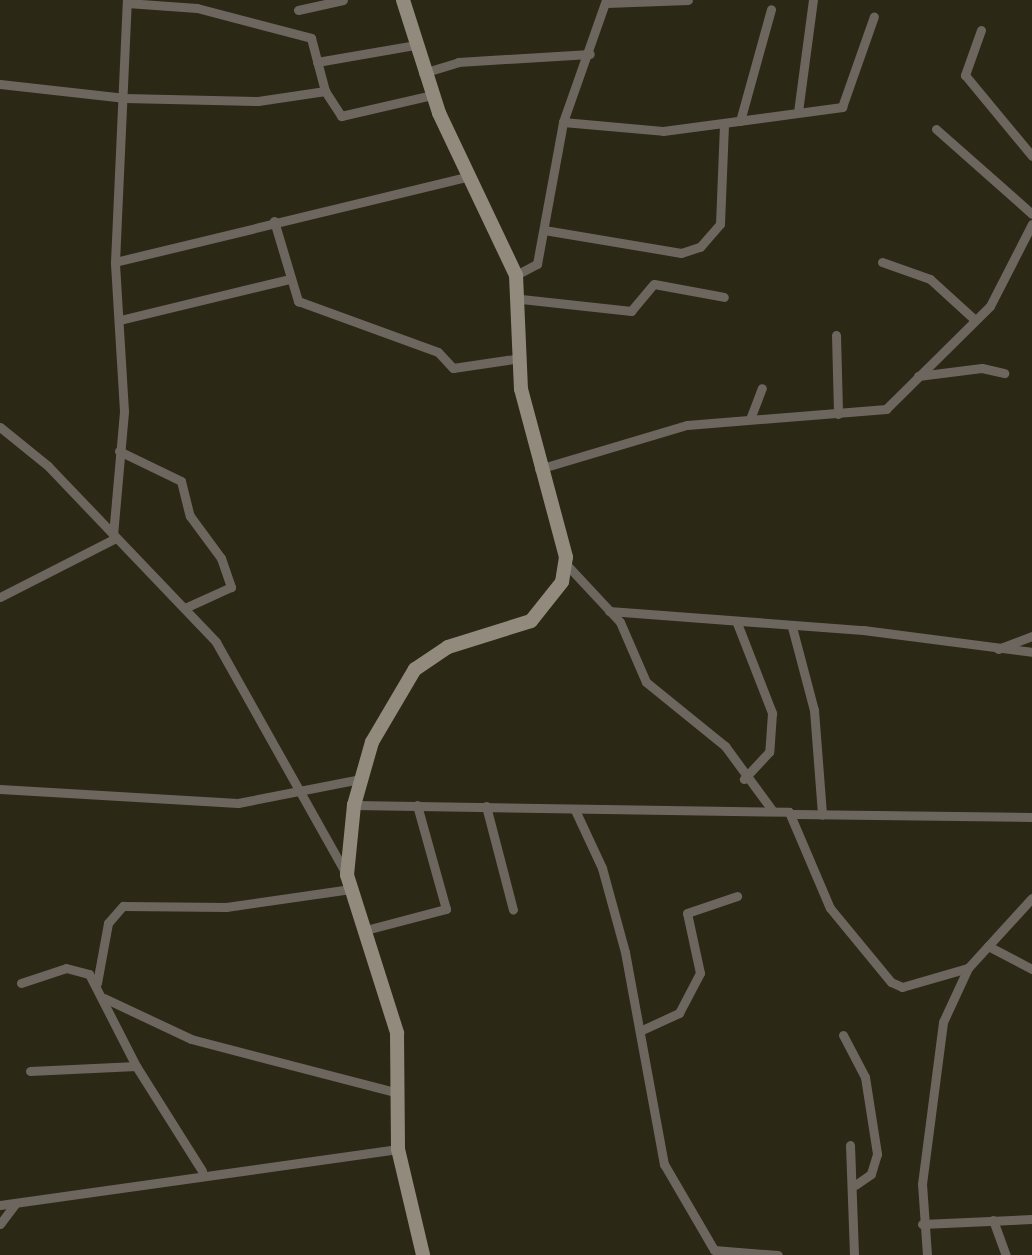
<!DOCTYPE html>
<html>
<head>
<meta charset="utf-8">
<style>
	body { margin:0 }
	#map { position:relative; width:1032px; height:1255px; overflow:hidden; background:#2b2815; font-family:"Fira Sans",sans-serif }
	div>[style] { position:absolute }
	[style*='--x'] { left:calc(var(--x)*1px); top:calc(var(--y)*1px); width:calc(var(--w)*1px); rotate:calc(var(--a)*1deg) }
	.street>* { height:9px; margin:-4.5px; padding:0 4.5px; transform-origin:4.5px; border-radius:4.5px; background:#6c665e }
	.secondary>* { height:14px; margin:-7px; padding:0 7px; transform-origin:7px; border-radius:7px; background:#928a7d }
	span { translate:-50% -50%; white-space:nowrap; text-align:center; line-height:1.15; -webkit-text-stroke:7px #2b2815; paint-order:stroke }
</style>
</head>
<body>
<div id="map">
	<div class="street">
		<i style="--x:127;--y:3;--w:70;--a:4.1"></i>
		<i style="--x:197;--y:8;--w:118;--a:14.7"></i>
		<i style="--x:311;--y:38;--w:55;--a:75.2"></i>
		<i style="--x:325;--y:91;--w:30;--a:57"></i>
		<i style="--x:341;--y:116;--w:93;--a:-13"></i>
		<i style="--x:606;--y:3;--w:82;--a:-2.1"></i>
		<i style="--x:298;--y:10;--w:46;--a:-12.5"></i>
		<i style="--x:981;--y:30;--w:48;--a:109.6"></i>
		<i style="--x:965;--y:75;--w:105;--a:50.4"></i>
		<i style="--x:317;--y:62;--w:99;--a:-9.8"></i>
		<i style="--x:423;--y:73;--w:37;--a:-17"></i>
		<i style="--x:458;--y:62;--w:132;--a:-3.5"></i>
		<i style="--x:0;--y:84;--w:126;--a:6.4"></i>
		<i style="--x:125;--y:98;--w:133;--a:1.3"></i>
		<i style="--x:258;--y:101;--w:68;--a:-8.5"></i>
		<i style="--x:798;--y:112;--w:113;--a:-82.4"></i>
		<i style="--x:740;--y:121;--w:116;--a:-74.5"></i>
		<i style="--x:563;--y:122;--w:100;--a:5.1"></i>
		<i style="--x:663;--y:131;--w:181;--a:-7.6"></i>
		<i style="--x:842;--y:107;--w:96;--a:-70.6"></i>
		<i style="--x:936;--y:129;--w:128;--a:41.5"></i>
		<i style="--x:274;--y:221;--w:84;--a:73.3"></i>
		<i style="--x:298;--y:301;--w:149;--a:20"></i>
		<i style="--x:438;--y:352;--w:22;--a:47"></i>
		<i style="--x:453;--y:368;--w:69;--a:-8.4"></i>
		<i style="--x:544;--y:230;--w:139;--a:9.5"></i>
		<i style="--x:681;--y:253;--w:20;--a:-18"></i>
		<i style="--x:700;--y:247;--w:30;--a:-49"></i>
		<i style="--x:720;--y:224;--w:99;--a:-87.7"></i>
		<i style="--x:115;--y:262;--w:365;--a:-13.6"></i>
		<i style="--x:882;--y:262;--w:51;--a:19.5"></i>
		<i style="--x:930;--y:279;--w:61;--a:42.3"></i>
		<i style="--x:516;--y:275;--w:24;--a:-28"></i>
		<i style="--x:537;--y:264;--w:144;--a:-79.6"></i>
		<i style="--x:563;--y:122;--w:129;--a:-70.6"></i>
		<i style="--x:521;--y:299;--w:111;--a:6.2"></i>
		<i style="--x:631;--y:311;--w:35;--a:-50"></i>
		<i style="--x:654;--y:284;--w:71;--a:10.5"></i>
		<i style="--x:120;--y:320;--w:174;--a:-13.6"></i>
		<i style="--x:836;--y:335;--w:79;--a:88.5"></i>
		<i style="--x:918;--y:376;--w:64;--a:-7.1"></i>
		<i style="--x:982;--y:368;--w:23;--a:13"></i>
		<i style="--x:750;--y:419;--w:33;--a:-69"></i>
		<i style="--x:0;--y:427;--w:62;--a:39.1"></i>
		<i style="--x:48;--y:466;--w:243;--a:46.3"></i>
		<i style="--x:216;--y:642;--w:267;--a:60.7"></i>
		<i style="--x:119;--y:451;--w:69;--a:25.8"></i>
		<i style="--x:181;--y:481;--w:36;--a:76"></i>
		<i style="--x:190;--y:516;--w:52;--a:53.6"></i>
		<i style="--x:221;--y:558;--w:31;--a:71"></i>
		<i style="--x:231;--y:587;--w:48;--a:155.6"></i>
		<i style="--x:539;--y:469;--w:154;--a:-16.6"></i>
		<i style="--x:687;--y:425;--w:200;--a:-4.6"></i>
		<i style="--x:886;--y:409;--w:146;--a:-44.7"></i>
		<i style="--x:990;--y:306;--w:92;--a:-62.9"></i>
		<i style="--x:113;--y:535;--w:124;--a:-84.9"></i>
		<i style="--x:124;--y:411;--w:149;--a:-93.5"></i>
		<i style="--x:115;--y:262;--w:262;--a:-87.4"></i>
		<i style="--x:566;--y:564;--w:79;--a:47"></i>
		<i style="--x:620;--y:622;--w:65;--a:66.6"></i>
		<i style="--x:646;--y:682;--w:102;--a:39"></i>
		<i style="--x:725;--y:746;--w:79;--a:53.7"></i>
		<i style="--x:0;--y:597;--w:130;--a:-27"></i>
		<i style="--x:609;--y:611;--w:255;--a:4.3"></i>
		<i style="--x:863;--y:630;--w:170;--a:7.4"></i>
		<i style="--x:737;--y:623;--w:97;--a:68.7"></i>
		<i style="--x:772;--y:713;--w:39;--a:94"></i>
		<i style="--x:769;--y:752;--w:37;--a:133"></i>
		<i style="--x:792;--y:627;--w:86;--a:75.2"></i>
		<i style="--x:814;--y:710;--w:105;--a:85.6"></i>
		<i style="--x:998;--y:649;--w:36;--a:-21"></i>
		<i style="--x:0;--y:789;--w:238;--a:3.4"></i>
		<i style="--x:238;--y:803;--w:124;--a:-11.1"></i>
		<i style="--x:354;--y:805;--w:435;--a:0.9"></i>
		<i style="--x:789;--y:812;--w:104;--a:66.9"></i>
		<i style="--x:830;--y:908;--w:96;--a:50.5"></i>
		<i style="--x:891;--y:982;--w:12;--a:24"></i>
		<i style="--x:902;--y:987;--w:69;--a:-16.1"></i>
		<i style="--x:486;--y:806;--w:107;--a:75.4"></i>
		<i style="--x:575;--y:810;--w:64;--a:65"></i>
		<i style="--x:602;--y:868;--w:87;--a:74.7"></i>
		<i style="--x:625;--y:952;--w:216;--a:79.6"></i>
		<i style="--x:664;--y:1164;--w:99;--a:59.8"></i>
		<i style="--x:714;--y:1250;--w:64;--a:4.5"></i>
		<i style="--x:794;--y:814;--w:238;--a:0.7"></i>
		<i style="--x:362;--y:931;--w:87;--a:-14.7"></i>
		<i style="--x:446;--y:909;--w:108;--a:-105.6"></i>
		<i style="--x:988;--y:946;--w:50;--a:27.6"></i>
		<i style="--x:21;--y:983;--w:47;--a:-18.4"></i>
		<i style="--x:66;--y:968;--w:24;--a:15"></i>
		<i style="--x:89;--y:974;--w:103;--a:62.9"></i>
		<i style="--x:97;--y:983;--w:61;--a:-79.6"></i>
		<i style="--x:108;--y:923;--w:23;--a:-49"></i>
		<i style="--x:123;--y:906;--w:103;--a:0.6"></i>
		<i style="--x:226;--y:907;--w:126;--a:-8.2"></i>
		<i style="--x:104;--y:998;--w:96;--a:25.2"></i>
		<i style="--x:191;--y:1039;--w:214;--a:14.6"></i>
		<i style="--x:642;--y:1030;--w:41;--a:-24.7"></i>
		<i style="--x:679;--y:1013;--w:45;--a:-62.3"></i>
		<i style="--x:700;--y:973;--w:61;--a:-102.2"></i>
		<i style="--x:687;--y:913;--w:53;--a:-18.8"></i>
		<i style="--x:843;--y:1035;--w:47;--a:62.4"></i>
		<i style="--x:865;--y:1077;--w:78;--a:81.1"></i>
		<i style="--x:877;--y:1154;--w:21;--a:107"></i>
		<i style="--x:871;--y:1174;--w:19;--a:145"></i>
		<i style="--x:30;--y:1071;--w:106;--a:-2.7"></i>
		<i style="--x:136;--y:1066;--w:124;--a:57.8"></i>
		<i style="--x:850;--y:1145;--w:110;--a:87.9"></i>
		<i style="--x:0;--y:1205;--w:402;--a:-8"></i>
		<i style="--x:993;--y:1220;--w:37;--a:70"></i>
		<i style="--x:0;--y:1224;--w:25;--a:-53"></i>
		<i style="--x:922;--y:1224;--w:110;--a:-2.6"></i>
		<i style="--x:927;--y:1255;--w:71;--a:-94"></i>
		<i style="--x:922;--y:1184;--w:163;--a:-82.6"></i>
		<i style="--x:943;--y:1022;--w:60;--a:-65.2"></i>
		<i style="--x:968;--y:968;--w:95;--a:-47.6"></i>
	</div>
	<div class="secondary">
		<i style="--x:403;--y:0;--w:119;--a:72.3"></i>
		<i style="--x:439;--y:113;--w:179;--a:64.6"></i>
		<i style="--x:516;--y:275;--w:114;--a:87.5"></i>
		<i style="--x:521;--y:389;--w:174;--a:75"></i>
		<i style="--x:566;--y:557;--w:25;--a:99"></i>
		<i style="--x:562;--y:582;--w:50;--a:128.5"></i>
		<i style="--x:531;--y:621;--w:87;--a:162.6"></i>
		<i style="--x:448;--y:647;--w:40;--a:146"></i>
		<i style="--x:415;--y:669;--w:85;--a:120.5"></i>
		<i style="--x:372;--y:742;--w:66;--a:105.9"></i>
		<i style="--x:354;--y:805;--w:70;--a:95.7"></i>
		<i style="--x:347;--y:875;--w:166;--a:72.4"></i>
		<i style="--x:397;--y:1033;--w:116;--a:89.5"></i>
		<i style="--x:398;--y:1149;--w:109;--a:76.7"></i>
	</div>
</div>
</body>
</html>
